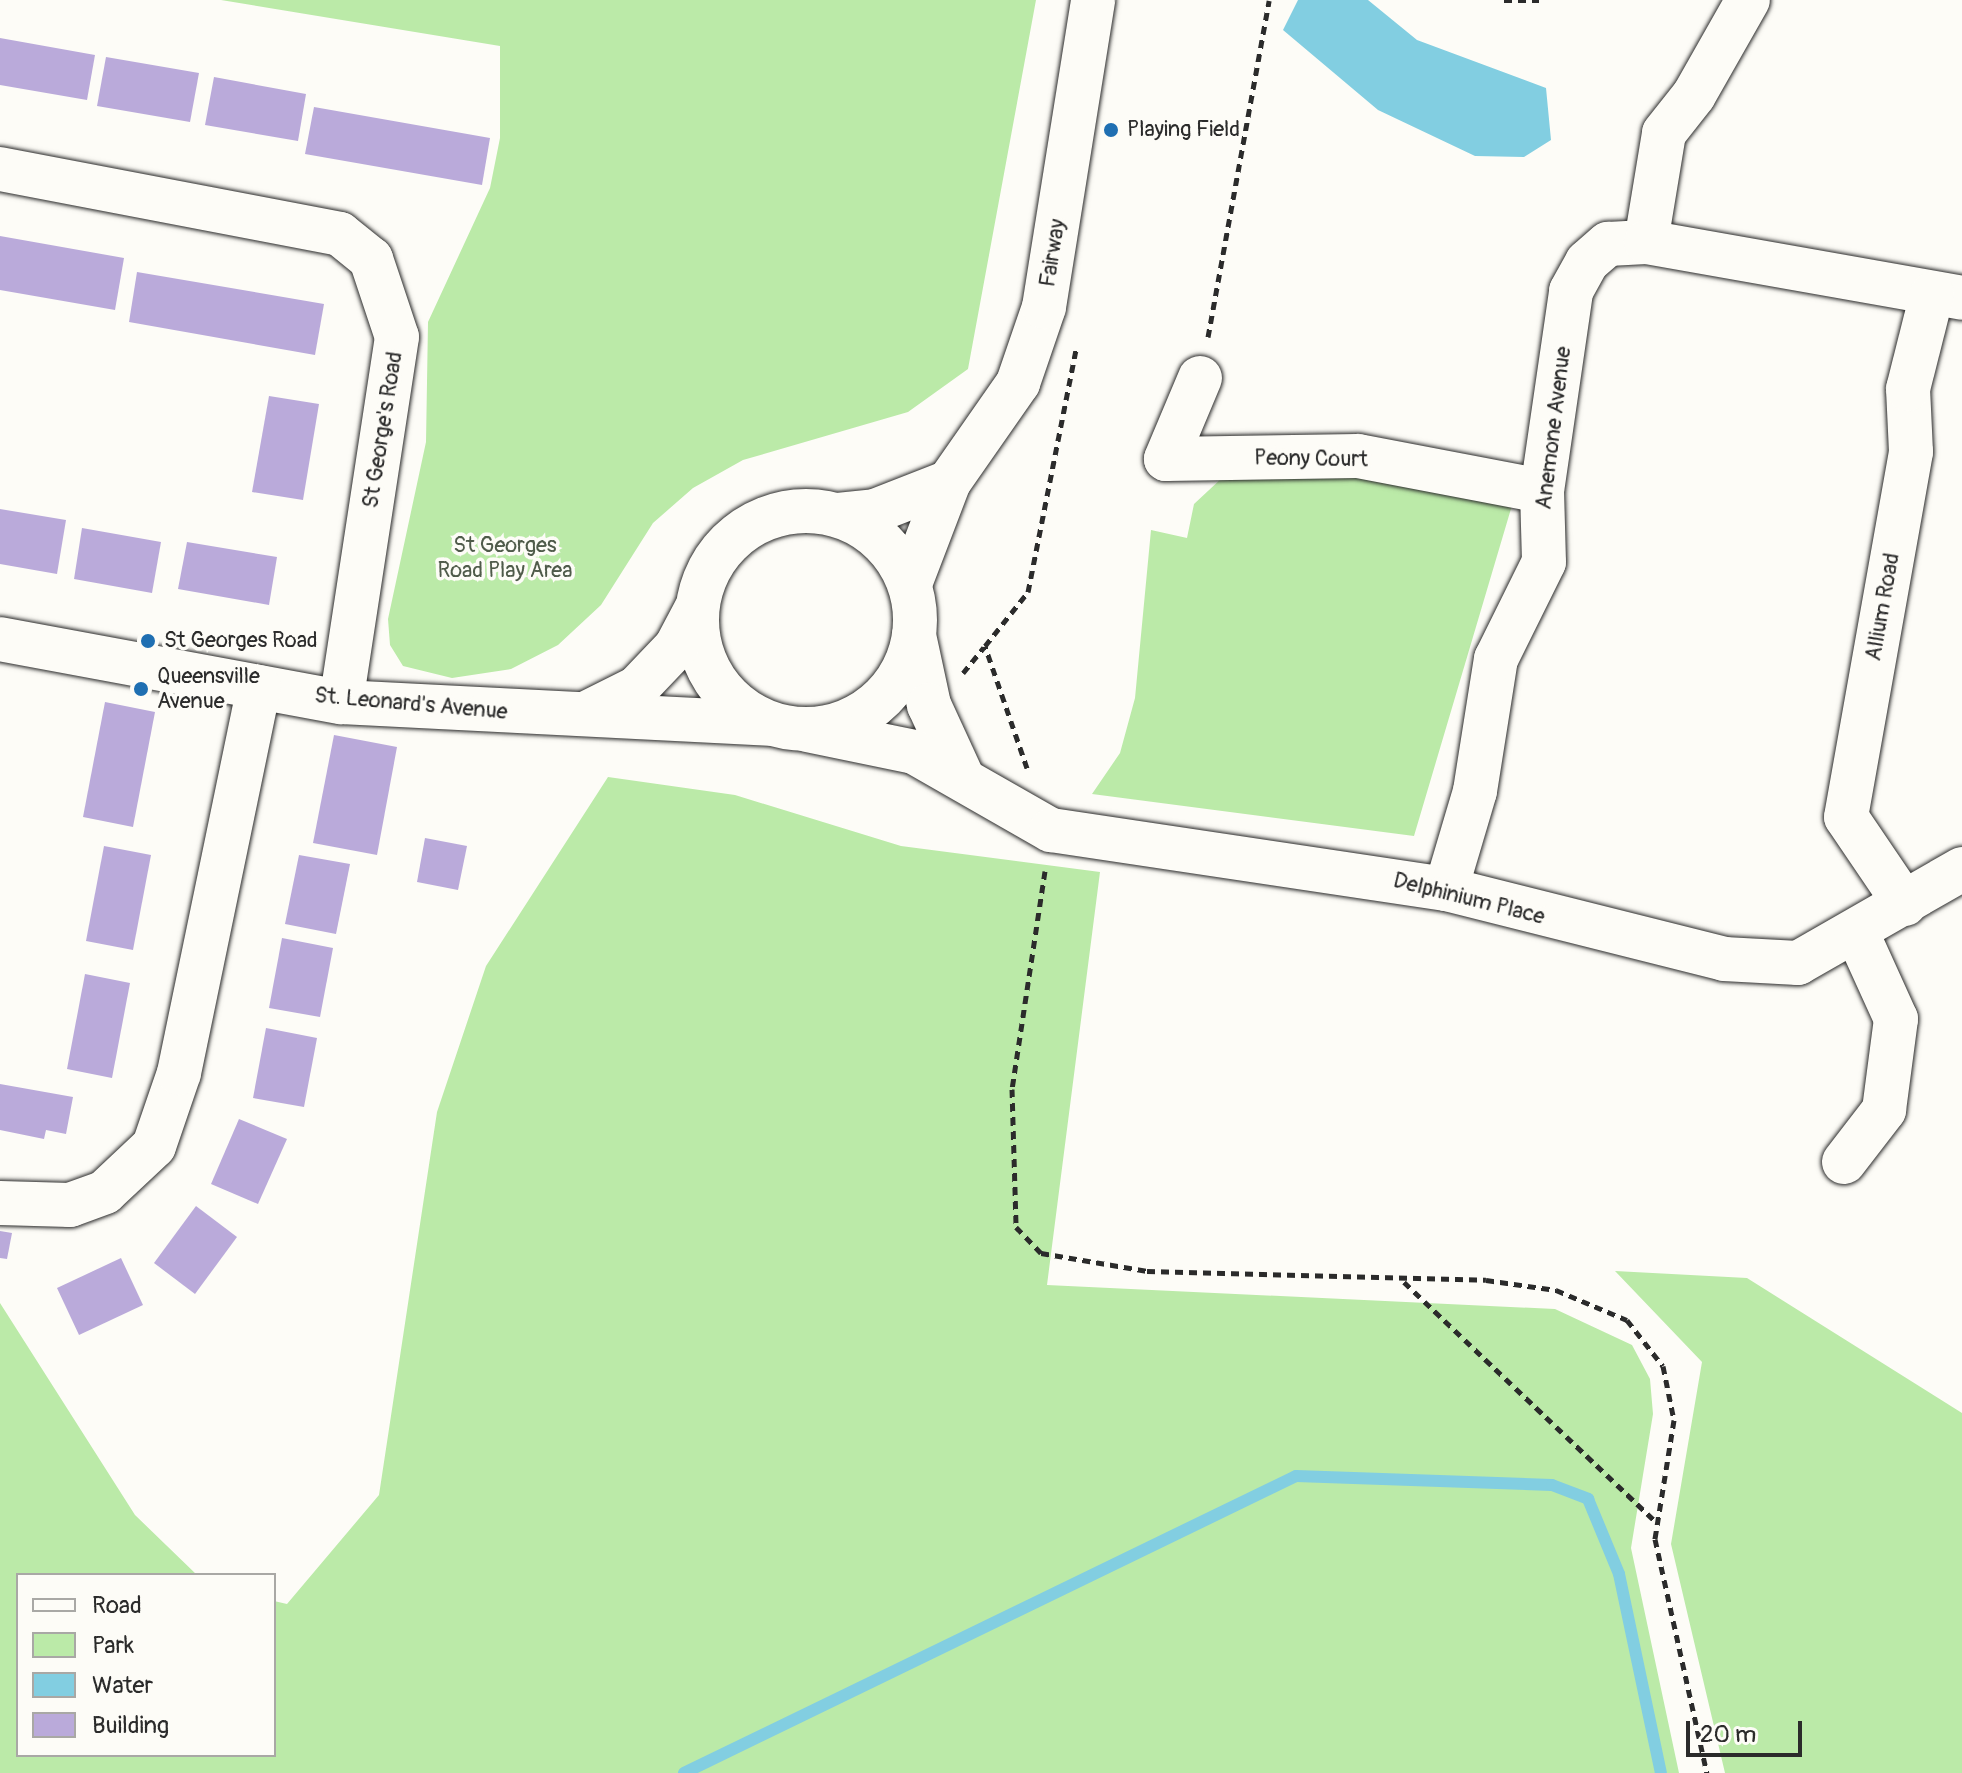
<!DOCTYPE html>
<html>
<head>
<meta charset="utf-8">
<style>
	body { margin:0 }
	#map { position:relative; width:1962px; height:1773px; overflow:hidden; background:#fdfcf7; font-family:Pangolin,sans-serif }
	div>[style] { position:absolute }
	[style*='--x'] { left:calc(var(--x)*1px); top:calc(var(--y)*1px); width:calc(var(--w)*1px); rotate:calc(var(--a)*1deg) }
	.green>* { inset:0; background:#bbeaa8 }
	.water>* { inset:0; background:#82cee1 }
	.stream>* { height:12px; margin:-6px; padding:0 6px; transform-origin:6px; border-radius:6px; background:#82cee1 }
	.building>* { inset:0; background:#baaada }
	.path>* { height:5px; margin-top:-2.5px; transform-origin:0; background:repeating-linear-gradient(90deg,#2b2b2b 0 8px,transparent 0 14px) }
	.roads { filter:drop-shadow(0 0 2px #2b2b2b) drop-shadow(0 0 2px #2b2b2b) }
	.minor>* { height:44px; margin:-22px; padding:0 22px; transform-origin:22px; border-radius:22px; background:#fdfcf7 }
	.minor>.ring { margin:-22px; padding:0; box-sizing:content-box; background:none; border:44px solid #fdfcf7; border-radius:50% }
	.dots>* { width:22px; height:22px; translate:-50% -50%; box-sizing:border-box; border:4px solid #fdfcf7; border-radius:50% }
	span { translate:-50% -50%; white-space:nowrap; text-align:center; line-height:1.15; -webkit-text-stroke:7px #fdfcf7; paint-order:stroke }
	.poi-label { font-size:22px; color:#2b2b2b }
	.left { translate:0 -50%; text-align:left }
	.street-label { font-size:22px; color:#2b2b2b }
	.park-label { font-size:22px; color:#4f5b4a }
	.legend { position:absolute; left:16px; top:1573px; width:260px; height:184px; box-sizing:border-box; background:#fdfcf7; border:2px solid #a9a8a5; margin:0; padding:10px 14px; list-style:none; font-size:24px; color:#2b2b2b }
	.legend li { display:flex; align-items:center; gap:16px; height:40px }
	.legend b { width:40px; border:2px solid #a9a8a5 }
	.scale { position:absolute; left:1686px; top:1721px; width:116px; height:36px; box-sizing:border-box; border:4px solid #2b2b2b; border-top:0; padding-left:10px; font-size:24px; line-height:28px; white-space:nowrap; color:#2b2b2b; -webkit-text-stroke:6px #fdfcf7; paint-order:stroke }
</style>
</head>
<body>
<div id="map">
	<div class="green">
		<i style="clip-path:polygon(221px 0,1036px 0,968px 369px,908px 412px,743px 460px,693px 488px,653px 523px,601px 605px,558px 645px,511px 669px,452px 678px,403px 666px,390px 645px,388px 619px,426px 442px,428px 322px,490px 188px,500px 138px,500px 46px)"></i>
		<i style="clip-path:polygon(1344px 473px,1513px 502px,1414px 836px,1092px 794px,1120px 753px,1135px 698px,1151px 530px,1187px 538px,1194px 504px,1223px 477px)"></i>
		<i style="clip-path:polygon(608px 777px,735px 795px,901px 846px,1100px 872px,1047px 1285px,1555px 1309px,1632px 1345px,1650px 1379px,1653px 1414px,1631px 1548px,1679px 1773px,0 1773px,0 1303px,135px 1515px,197px 1575px,18px 1575px,18px 1755px,274px 1755px,274px 1601px,287px 1604px,379px 1495px,437px 1112px,486px 966px)"></i>
		<i style="clip-path:polygon(1615px 1271px,1747px 1278px,1962px 1413px,1962px 1773px,1725px 1773px,1671px 1544px,1702px 1362px)"></i>
	</div>
	<div class="water">
		<i style="clip-path:polygon(1298px 0,1368px 0,1417px 40px,1546px 88px,1551px 140px,1524px 157px,1475px 156px,1378px 110px,1283px 30px)"></i>
	</div>
	<div class="stream">
		<i style="--x:684;--y:1773;--w:680;--a:-25.89"></i>
		<i style="--x:1296;--y:1476;--w:256;--a:2"></i>
		<i style="--x:1552;--y:1485;--w:39;--a:21"></i>
		<i style="--x:1588;--y:1499;--w:81;--a:67.5"></i>
		<i style="--x:1619;--y:1574;--w:203;--a:78.1"></i>
	</div>
	<div class="building">
		<i style="clip-path:polygon(0 38px,95px 55px,87px 100px,0 85px)"></i>
		<i style="clip-path:polygon(106px 57px,199px 73px,190px 122px,97px 106px)"></i>
		<i style="clip-path:polygon(214px 77px,306px 94px,298px 141px,205px 125px)"></i>
		<i style="clip-path:polygon(314px 107px,490px 138px,482px 185px,305px 154px)"></i>
		<i style="clip-path:polygon(0 236px,124px 258px,115px 310px,0 290px)"></i>
		<i style="clip-path:polygon(137px 272px,324px 304px,315px 355px,129px 322px)"></i>
		<i style="clip-path:polygon(269px 396px,319px 404px,303px 500px,252px 492px)"></i>
		<i style="clip-path:polygon(0 509px,66px 520px,57px 574px,0 564px)"></i>
		<i style="clip-path:polygon(82px 528px,161px 542px,152px 593px,74px 579px)"></i>
		<i style="clip-path:polygon(187px 542px,277px 557px,269px 605px,178px 589px)"></i>
		<i style="clip-path:polygon(105px 702px,155px 712px,133px 827px,83px 817px)"></i>
		<i style="clip-path:polygon(334px 735px,397px 747px,377px 855px,313px 843px)"></i>
		<i style="clip-path:polygon(425px 838px,467px 846px,458px 890px,417px 882px)"></i>
		<i style="clip-path:polygon(104px 846px,151px 855px,133px 950px,86px 941px)"></i>
		<i style="clip-path:polygon(299px 855px,350px 864px,336px 934px,285px 924px)"></i>
		<i style="clip-path:polygon(282px 938px,333px 948px,320px 1017px,269px 1008px)"></i>
		<i style="clip-path:polygon(85px 974px,130px 983px,112px 1078px,67px 1069px)"></i>
		<i style="clip-path:polygon(266px 1028px,317px 1038px,304px 1107px,253px 1098px)"></i>
		<i style="clip-path:polygon(0 1084px,73px 1097px,66px 1134px,46px 1130px,44px 1139px,0 1130px)"></i>
		<i style="clip-path:polygon(239px 1119px,287px 1139px,258px 1204px,211px 1184px)"></i>
		<i style="clip-path:polygon(196px 1206px,237px 1237px,195px 1294px,154px 1263px)"></i>
		<i style="clip-path:polygon(0 1231px,12px 1233px,7px 1259px,0 1258px)"></i>
		<i style="clip-path:polygon(121px 1258px,143px 1305px,79px 1335px,57px 1288px)"></i>
	</div>
	<div class="path">
		<i style="--x:1504;--y:0;--w:35;--a:0"></i>
		<i style="--x:1208;--y:337;--w:342;--a:-79.7"></i>
		<i style="--x:963;--y:673;--w:33;--a:-51"></i>
		<i style="--x:1027;--y:768;--w:129;--a:-109"></i>
		<i style="--x:985;--y:646;--w:69;--a:-51.5"></i>
		<i style="--x:1028;--y:592;--w:248;--a:-78.8"></i>
		<i style="--x:1045;--y:871;--w:220;--a:98.6"></i>
		<i style="--x:1012;--y:1089;--w:138;--a:88.3"></i>
		<i style="--x:1016;--y:1227;--w:36;--a:46"></i>
		<i style="--x:1041;--y:1253;--w:108;--a:9.6"></i>
		<i style="--x:1147;--y:1271;--w:339;--a:1.5"></i>
		<i style="--x:1486;--y:1280;--w:71;--a:8.1"></i>
		<i style="--x:1556;--y:1290;--w:77;--a:22.9"></i>
		<i style="--x:1627;--y:1320;--w:58;--a:52"></i>
		<i style="--x:1663;--y:1366;--w:55;--a:78.5"></i>
		<i style="--x:1674;--y:1420;--w:121;--a:99.1"></i>
		<i style="--x:1655;--y:1539;--w:240;--a:77.5"></i>
		<i style="--x:1404;--y:1282;--w:349;--a:43.6"></i>
	</div>
	<div class="roads">
		<div class="minor">
			<i style="--x:0;--y:169;--w:346;--a:10.8"></i>
			<i style="--x:340;--y:234;--w:40;--a:39"></i>
			<i style="--x:371;--y:259;--w:82;--a:71.6"></i>
			<i style="--x:397;--y:337;--w:369;--a:98.7"></i>
			<i style="--x:1646;--y:242;--w:110;--a:-80.6"></i>
			<i style="--x:1664;--y:133;--w:48;--a:-51.7"></i>
			<i style="--x:1694;--y:95;--w:109;--a:-60.4"></i>
			<i style="--x:1200;--y:378;--w:88;--a:112.8"></i>
			<i style="--x:1166;--y:459;--w:192;--a:-0.9"></i>
			<i style="--x:1358;--y:456;--w:187;--a:10.8"></i>
			<i class="ring" style="left:697px;top:511px;width:174px;height:174px"></i>
			<i style="--x:838;--y:515;--w:37;--a:-6"></i>
			<i style="--x:875;--y:511;--w:79;--a:-21.4"></i>
			<i style="--x:910;--y:584;--w:109;--a:-69.1"></i>
			<i style="--x:949;--y:482;--w:121;--a:-55.1"></i>
			<i style="--x:1018;--y:383;--w:80;--a:-71.1"></i>
			<i style="--x:1044;--y:307;--w:311;--a:-80.9"></i>
			<i style="--x:914;--y:635;--w:72;--a:77.9"></i>
			<i style="--x:929;--y:705;--w:81;--a:65.3"></i>
			<i style="--x:0;--y:639;--w:347;--a:10.5"></i>
			<i style="--x:341;--y:702;--w:429;--a:2.9"></i>
			<i style="--x:587;--y:713;--w:56;--a:-26.6"></i>
			<i style="--x:637;--y:688;--w:57;--a:-46.4"></i>
			<i style="--x:676;--y:647;--w:43;--a:-62.2"></i>
			<i style="--x:807;--y:730;--w:109;--a:11.6"></i>
			<i style="--x:914;--y:752;--w:158;--a:29.7"></i>
			<i style="--x:1051;--y:830;--w:399;--a:8.5"></i>
			<i style="--x:1446;--y:889;--w:287;--a:14.1"></i>
			<i style="--x:1724;--y:959;--w:74;--a:3.1"></i>
			<i style="--x:1798;--y:963;--w:189;--a:-29.8"></i>
			<i style="--x:1446;--y:889;--w:102;--a:-73.5"></i>
			<i style="--x:1475;--y:791;--w:134;--a:-81"></i>
			<i style="--x:1496;--y:659;--w:108;--a:-63.7"></i>
			<i style="--x:1544;--y:562;--w:71;--a:-91.6"></i>
			<i style="--x:1542;--y:491;--w:202;--a:-81.7"></i>
			<i style="--x:1571;--y:291;--w:33;--a:-61"></i>
			<i style="--x:1587;--y:262;--w:28;--a:-41"></i>
			<i style="--x:1608;--y:244;--w:38;--a:-3"></i>
			<i style="--x:1646;--y:242;--w:321;--a:10"></i>
			<i style="--x:1905;--y:904;--w:105;--a:-124.1"></i>
			<i style="--x:1846;--y:817;--w:371;--a:-79.9"></i>
			<i style="--x:1911;--y:452;--w:63;--a:-92.7"></i>
			<i style="--x:1908;--y:389;--w:98;--a:-75.8"></i>
			<i style="--x:1844;--y:1162;--w:66;--a:-52.4"></i>
			<i style="--x:1884;--y:1110;--w:92;--a:-82.5"></i>
			<i style="--x:1896;--y:1019;--w:97;--a:-114.4"></i>
			<i style="--x:0;--y:1203;--w:70;--a:1.6"></i>
			<i style="--x:70;--y:1205;--w:37;--a:-20"></i>
			<i style="--x:105;--y:1192;--w:67;--a:-43.2"></i>
			<i style="--x:154;--y:1146;--w:77;--a:-71.1"></i>
			<i style="--x:179;--y:1073;--w:394;--a:-78.3"></i>
		</div>
	</div>
	<div class="dots">
		<i style="left:1111px;top:130px;background:#1f6fb2"></i>
		<i style="left:148px;top:641px;background:#1f6fb2"></i>
		<i style="left:141px;top:689px;background:#1f6fb2"></i>
	</div>
	<div class="poi-label">
		<span class="left" style="left:1127px;top:130px">Playing Field</span>
		<span class="left" style="left:164px;top:641px">St Georges Road</span>
		<span class="left" style="left:157px;top:689px">Queensville<br>Avenue</span>
	</div>
	<div class="street-label">
		<span style="left:1053px;top:253px;rotate:-81deg">Fairway</span>
		<span style="left:1554px;top:428px;rotate:-83deg">Anemone Avenue</span>
		<span style="left:383px;top:430px;rotate:-81deg">St George's Road</span>
		<span style="left:1311px;top:459px;rotate:1deg">Peony Court</span>
		<span style="left:1883px;top:607px;rotate:-80deg">Allium Road</span>
		<span style="left:411px;top:704px;rotate:5deg">St. Leonard's Avenue</span>
		<span style="left:1469px;top:899px;rotate:14deg">Delphinium Place</span>
	</div>
	<div class="park-label">
		<span style="left:505px;top:558px">St Georges<br>Road Play Area</span>
	</div>
	<ul class="legend">
	<li><b style="height:10px;background:#fdfcf7"></b>Road</li>
	<li><b style="height:22px;background:#bbeaa8"></b>Park</li>
	<li><b style="height:22px;background:#82cee1"></b>Water</li>
	<li><b style="height:22px;background:#baaada"></b>Building</li>
	</ul>
	<div class="scale">20 m</div>
</div>
</body>
</html>
